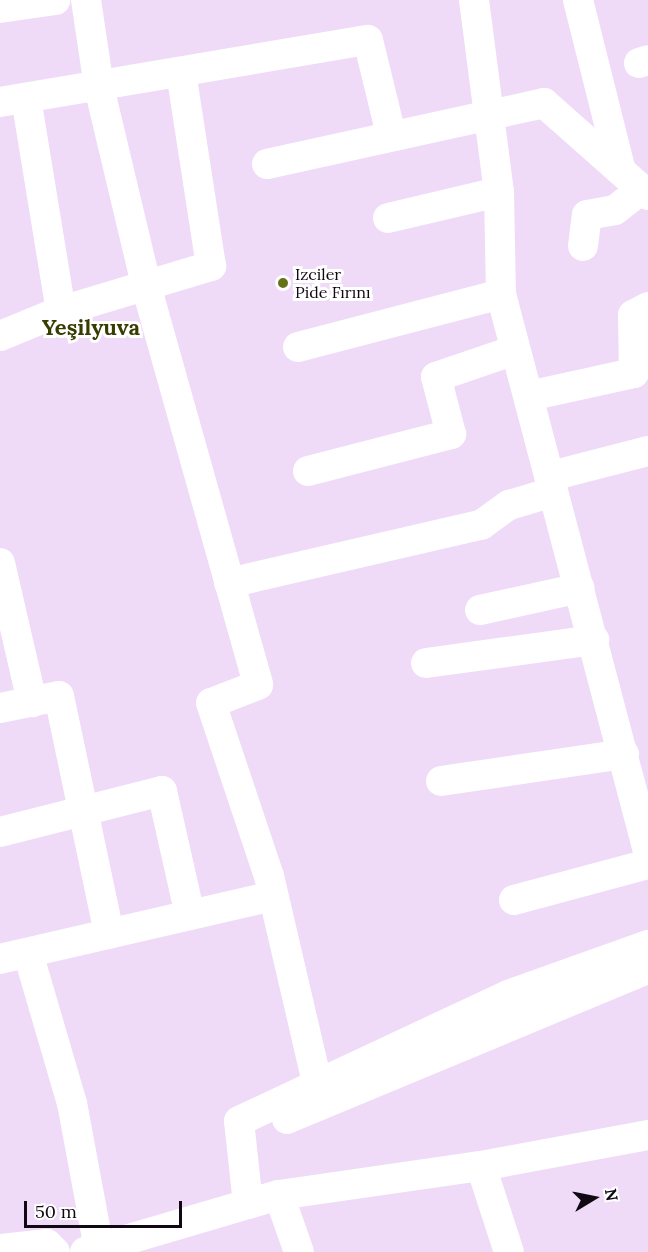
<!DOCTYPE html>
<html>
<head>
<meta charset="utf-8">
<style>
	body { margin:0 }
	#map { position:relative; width:648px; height:1252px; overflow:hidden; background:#efdaf8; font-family:Lora,serif }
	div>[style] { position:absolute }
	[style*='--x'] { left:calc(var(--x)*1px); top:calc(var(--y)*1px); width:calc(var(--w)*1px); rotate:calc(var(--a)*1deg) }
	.minor>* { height:30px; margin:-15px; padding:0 15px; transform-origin:15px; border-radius:15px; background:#fff }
	.dots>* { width:16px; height:16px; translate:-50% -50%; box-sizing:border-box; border:3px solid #fff; border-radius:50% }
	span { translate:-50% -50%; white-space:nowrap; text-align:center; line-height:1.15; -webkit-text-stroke:6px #fff; paint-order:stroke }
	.poi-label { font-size:16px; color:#100913 }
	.left { translate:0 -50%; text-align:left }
	.district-label { font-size:22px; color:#373d00; font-weight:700 }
	.north { position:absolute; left:564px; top:1168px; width:60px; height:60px; -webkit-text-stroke:4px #fff; paint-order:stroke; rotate:80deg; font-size:16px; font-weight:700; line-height:24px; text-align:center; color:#100913 }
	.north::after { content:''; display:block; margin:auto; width:21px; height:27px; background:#100913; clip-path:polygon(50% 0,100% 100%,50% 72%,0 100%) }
	.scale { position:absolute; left:24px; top:1201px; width:158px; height:27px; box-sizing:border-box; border:3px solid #100913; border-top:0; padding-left:8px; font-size:18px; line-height:21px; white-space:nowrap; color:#100913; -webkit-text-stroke:4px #fff; paint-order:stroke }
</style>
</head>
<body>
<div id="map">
	<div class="minor">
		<i style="--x:86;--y:0;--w:88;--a:81.5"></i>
		<i style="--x:99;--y:87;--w:208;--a:76.6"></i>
		<i style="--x:147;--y:289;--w:411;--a:74.3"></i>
		<i style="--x:258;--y:685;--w:50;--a:159"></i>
		<i style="--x:211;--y:703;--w:182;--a:71.5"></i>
		<i style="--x:269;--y:876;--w:212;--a:76.9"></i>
		<i style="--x:474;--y:0;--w:194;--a:82.6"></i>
		<i style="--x:499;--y:192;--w:102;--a:88.9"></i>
		<i style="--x:501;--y:294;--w:576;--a:75.22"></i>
		<i style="--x:578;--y:0;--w:172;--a:75.9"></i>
		<i style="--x:0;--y:8;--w:56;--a:-8.3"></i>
		<i style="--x:639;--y:63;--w:9;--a:-18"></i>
		<i style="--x:26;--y:98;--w:216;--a:80.7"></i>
		<i style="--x:0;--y:102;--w:373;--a:-9.6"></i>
		<i style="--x:368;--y:40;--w:97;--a:76.3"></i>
		<i style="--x:267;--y:164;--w:284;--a:-12.4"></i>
		<i style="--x:544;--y:103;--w:139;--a:41.5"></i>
		<i style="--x:388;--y:218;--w:114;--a:-13.2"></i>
		<i style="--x:583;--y:246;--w:31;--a:-83"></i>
		<i style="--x:587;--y:215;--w:28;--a:-10"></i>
		<i style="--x:615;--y:210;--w:33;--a:-38"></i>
		<i style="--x:0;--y:336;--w:66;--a:-22.3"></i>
		<i style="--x:61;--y:311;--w:157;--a:-16.7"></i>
		<i style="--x:211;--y:266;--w:196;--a:-98.8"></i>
		<i style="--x:298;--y:347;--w:210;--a:-14.6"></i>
		<i style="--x:529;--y:396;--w:107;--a:-12.4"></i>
		<i style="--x:634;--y:373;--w:58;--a:-91"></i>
		<i style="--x:633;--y:315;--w:17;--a:-28"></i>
		<i style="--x:308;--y:471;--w:148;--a:-14.5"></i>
		<i style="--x:451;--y:434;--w:59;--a:-104.7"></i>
		<i style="--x:436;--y:377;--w:83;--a:-18.9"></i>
		<i style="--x:551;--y:476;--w:100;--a:-14.5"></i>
		<i style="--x:0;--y:563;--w:143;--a:77"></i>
		<i style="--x:229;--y:583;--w:259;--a:-13"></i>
		<i style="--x:481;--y:525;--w:34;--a:-36"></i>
		<i style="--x:509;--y:505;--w:46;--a:-16.5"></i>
		<i style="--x:480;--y:610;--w:102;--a:-12.4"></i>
		<i style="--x:426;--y:663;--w:170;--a:-7.8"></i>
		<i style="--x:0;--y:708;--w:60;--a:-11.5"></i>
		<i style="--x:59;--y:696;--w:243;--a:78.1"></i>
		<i style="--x:441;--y:781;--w:185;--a:-8.4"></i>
		<i style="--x:0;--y:832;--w:167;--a:-14.2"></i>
		<i style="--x:162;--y:791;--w:127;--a:77.3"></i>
		<i style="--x:514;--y:900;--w:139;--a:-15"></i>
		<i style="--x:28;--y:953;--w:156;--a:73.7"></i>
		<i style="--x:72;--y:1103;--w:147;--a:79.5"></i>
		<i style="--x:0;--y:959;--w:279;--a:-13"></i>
		<i style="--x:287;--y:1119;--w:391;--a:-22.6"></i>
		<i style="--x:481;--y:1166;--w:90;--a:72"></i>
		<i style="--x:279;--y:1195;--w:60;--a:70.7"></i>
		<i style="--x:248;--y:1204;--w:83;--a:-96.2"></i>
		<i style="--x:239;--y:1121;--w:297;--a:-25.1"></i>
		<i style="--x:508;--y:995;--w:149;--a:-19.7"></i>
		<i style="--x:0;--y:1249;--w:47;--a:-6.1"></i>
		<i style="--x:47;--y:1244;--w:11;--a:45"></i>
		<i style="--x:85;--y:1252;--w:202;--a:-16.4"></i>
		<i style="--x:279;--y:1195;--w:204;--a:-8.2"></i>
		<i style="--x:481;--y:1166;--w:170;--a:-10.5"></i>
	</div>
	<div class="dots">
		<i style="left:283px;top:283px;background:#67711a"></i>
	</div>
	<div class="poi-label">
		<span class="left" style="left:295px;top:283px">Izciler<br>Pide Fırını</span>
	</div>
	<div class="district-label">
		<span style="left:91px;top:328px">Yeşilyuva</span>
	</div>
	<div class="north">N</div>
	<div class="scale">50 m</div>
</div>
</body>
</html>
